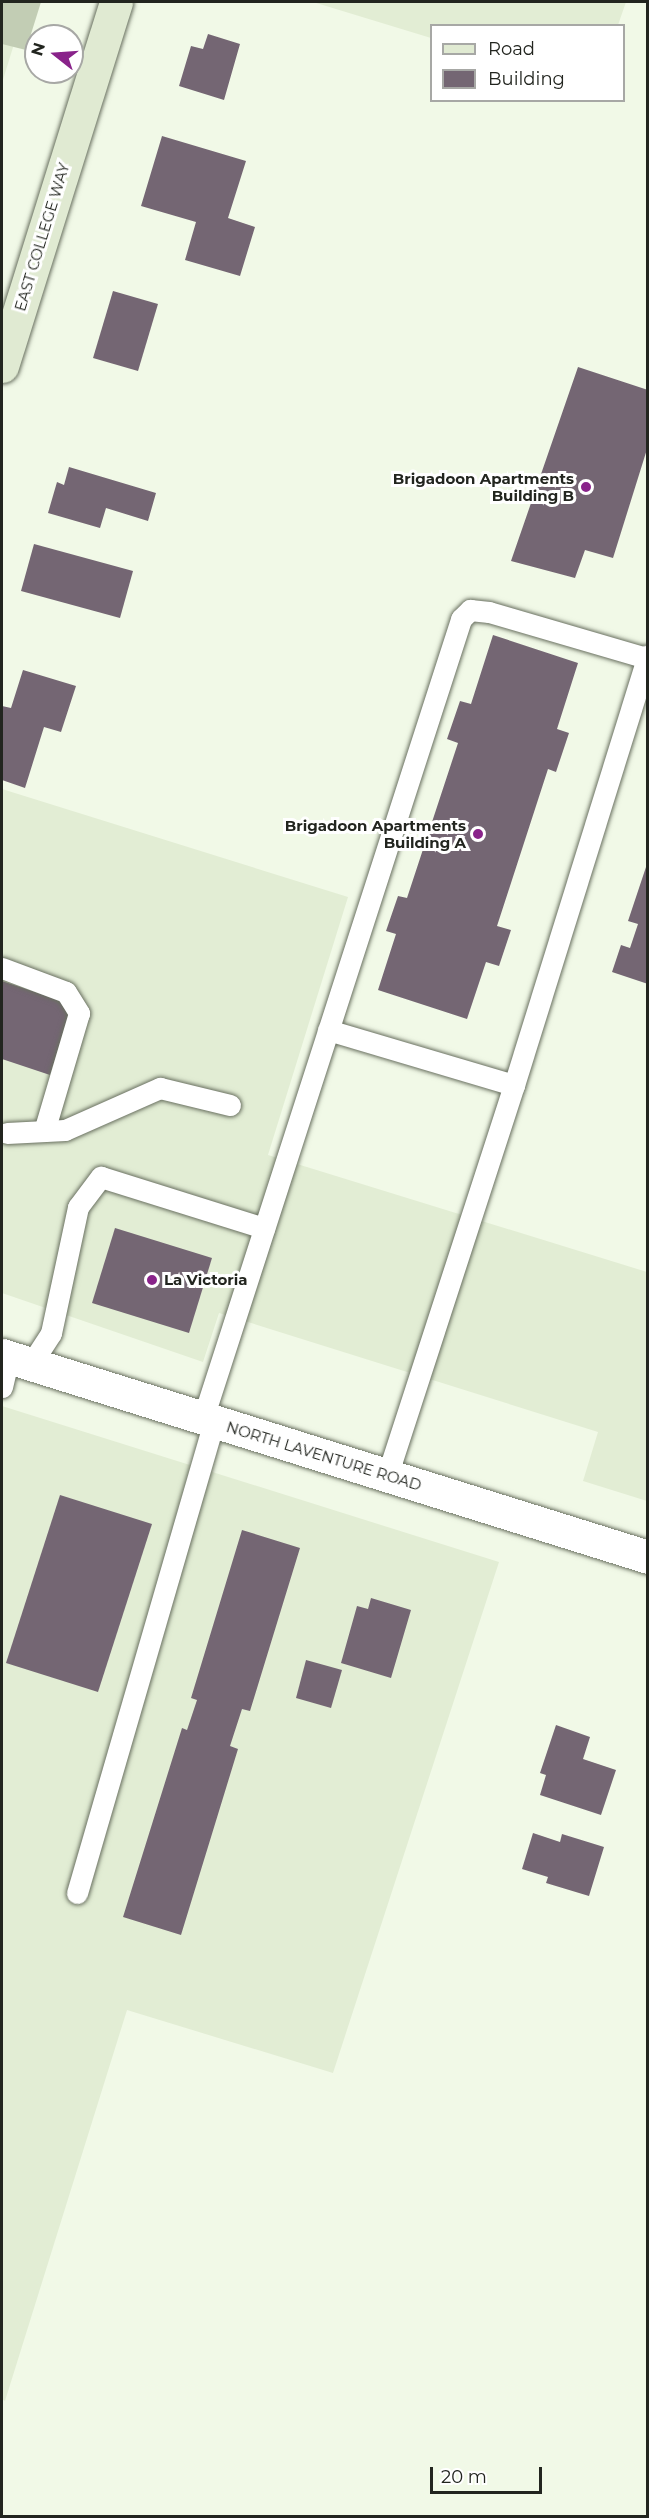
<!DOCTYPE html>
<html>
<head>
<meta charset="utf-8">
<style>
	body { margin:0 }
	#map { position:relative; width:649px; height:2518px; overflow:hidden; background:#f1f9e7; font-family:Montserrat,sans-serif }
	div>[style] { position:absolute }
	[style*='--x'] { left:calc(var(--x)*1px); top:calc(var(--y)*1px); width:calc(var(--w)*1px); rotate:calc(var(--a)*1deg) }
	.built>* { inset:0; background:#e2edd4 }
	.green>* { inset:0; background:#c2cdb4 }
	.building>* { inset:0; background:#746673 }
	.roads { filter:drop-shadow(0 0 2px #697060) drop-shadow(0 0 2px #697060) }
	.service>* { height:21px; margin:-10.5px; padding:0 10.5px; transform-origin:10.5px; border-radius:10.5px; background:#fff }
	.tertiary>* { height:33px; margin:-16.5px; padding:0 16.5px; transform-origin:16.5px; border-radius:16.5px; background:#fff }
	.secondary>* { height:33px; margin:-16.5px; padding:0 16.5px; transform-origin:16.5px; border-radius:16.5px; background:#e0ead2 }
	.dots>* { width:16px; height:16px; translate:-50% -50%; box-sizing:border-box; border:3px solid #fff; border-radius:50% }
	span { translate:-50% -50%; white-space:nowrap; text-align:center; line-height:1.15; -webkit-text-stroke:6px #fff; paint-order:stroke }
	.street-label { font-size:15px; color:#22251f }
	.poi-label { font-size:15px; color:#22251f; font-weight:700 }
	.right { translate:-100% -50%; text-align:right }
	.left { translate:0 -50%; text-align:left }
	.frame { position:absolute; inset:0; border:3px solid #22251f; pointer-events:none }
	.legend { position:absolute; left:430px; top:24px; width:195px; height:78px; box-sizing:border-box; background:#fff; border:2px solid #a7a8a5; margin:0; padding:8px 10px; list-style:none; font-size:18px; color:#22251f }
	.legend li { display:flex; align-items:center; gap:12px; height:30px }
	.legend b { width:30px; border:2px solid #a7a8a5 }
	.north { position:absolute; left:24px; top:24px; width:60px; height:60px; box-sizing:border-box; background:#fff; border:2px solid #a7a8a5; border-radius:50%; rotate:287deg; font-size:16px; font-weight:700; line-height:24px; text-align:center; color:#22251f }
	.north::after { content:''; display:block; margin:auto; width:21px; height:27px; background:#89238a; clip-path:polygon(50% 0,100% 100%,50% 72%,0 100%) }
	.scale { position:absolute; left:430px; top:2467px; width:112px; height:27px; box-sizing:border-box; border:3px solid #22251f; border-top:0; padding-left:8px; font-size:18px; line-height:21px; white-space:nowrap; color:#22251f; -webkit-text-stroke:4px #fff; paint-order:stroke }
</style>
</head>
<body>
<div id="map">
	<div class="built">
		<i style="clip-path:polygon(2px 2px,27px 2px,2px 83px)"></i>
		<i style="clip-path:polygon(313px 2px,626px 2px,618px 25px,432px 26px,431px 38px)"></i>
		<i style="clip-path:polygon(2px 789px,348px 897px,268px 1155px,647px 1272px,647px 1501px,583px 1481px,598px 1432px,219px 1313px,203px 1362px,2px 1293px)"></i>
		<i style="clip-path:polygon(2px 1406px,499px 1562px,333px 2073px,127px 2010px,5px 2401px,2px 2399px)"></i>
	</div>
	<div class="green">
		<i style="clip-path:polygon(2px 2px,41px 2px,26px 50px,2px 44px)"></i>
	</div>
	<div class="building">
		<i style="clip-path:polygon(208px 34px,240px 44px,224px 100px,179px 86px,191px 46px,203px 49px)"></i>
		<i style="clip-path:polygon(162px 136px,246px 161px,228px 218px,255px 227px,240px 276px,185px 260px,196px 222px,141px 206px)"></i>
		<i style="clip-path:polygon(113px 291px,158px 304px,138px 371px,93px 358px)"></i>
		<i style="clip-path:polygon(578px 367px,648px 390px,648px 446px,613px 558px,585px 550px,575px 578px,511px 561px)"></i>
		<i style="clip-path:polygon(69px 467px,156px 493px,148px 521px,106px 508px,100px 528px,48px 513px,57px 482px,64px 485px)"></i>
		<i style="clip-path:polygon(34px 544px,133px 571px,120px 618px,21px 591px)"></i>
		<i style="clip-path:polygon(493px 635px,578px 663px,557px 729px,569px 733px,556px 772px,548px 769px,497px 926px,511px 930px,499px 966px,486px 962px,467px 1019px,378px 990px,396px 934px,386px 931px,398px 896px,407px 898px,458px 743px,447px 739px,460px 701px,471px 704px)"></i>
		<i style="clip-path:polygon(23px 670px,76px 686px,61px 732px,44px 727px,25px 788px,2px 780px,2px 706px,11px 708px)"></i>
		<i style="clip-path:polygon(646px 867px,648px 868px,648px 984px,612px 972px,621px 945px,630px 948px,638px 924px,628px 921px)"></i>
		<i style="clip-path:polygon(2px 981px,65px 1002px,70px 1013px,50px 1075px,2px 1059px)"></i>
		<i style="clip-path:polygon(115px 1228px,212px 1258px,189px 1333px,92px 1303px)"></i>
		<i style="clip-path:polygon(60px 1495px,152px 1524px,98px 1692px,6px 1663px)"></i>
		<i style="clip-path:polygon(242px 1530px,300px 1548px,250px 1711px,242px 1709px,230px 1746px,238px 1749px,181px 1935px,123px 1917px,182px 1728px,187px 1730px,197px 1700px,191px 1698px)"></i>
		<i style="clip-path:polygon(371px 1598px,411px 1610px,391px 1678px,341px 1663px,357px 1606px,368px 1609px)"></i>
		<i style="clip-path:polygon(306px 1660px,342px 1670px,331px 1708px,296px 1698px)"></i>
		<i style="clip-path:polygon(556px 1725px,590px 1737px,583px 1759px,616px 1770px,601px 1815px,540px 1795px,546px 1775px,540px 1773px)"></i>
		<i style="clip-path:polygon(533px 1833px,560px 1842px,562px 1834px,604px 1847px,589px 1896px,546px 1883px,548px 1877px,522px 1869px)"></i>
	</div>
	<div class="roads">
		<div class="service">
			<i style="--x:2;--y:968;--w:68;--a:20.6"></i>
			<i style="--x:66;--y:992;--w:25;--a:58"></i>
			<i style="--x:79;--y:1013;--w:123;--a:106.5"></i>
			<i style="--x:328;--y:1030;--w:194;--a:16.5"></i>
			<i style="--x:7;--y:1133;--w:58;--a:-3"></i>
			<i style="--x:65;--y:1130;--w:104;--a:-23.9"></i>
			<i style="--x:160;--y:1088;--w:72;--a:13.7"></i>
			<i style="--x:31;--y:1364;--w:37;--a:-57"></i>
			<i style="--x:51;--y:1333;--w:129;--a:-77.9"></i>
			<i style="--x:78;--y:1207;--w:38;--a:-53"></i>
			<i style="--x:101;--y:1177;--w:171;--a:17.4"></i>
			<i style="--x:2;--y:1387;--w:31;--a:-77"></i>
			<i style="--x:203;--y:1418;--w:840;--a:-72.1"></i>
			<i style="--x:461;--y:619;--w:13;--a:-45"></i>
			<i style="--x:470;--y:610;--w:19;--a:6"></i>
			<i style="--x:489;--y:612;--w:164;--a:16.3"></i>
			<i style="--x:387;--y:1476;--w:411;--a:-72"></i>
			<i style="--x:514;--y:1085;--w:450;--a:-72.7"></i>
			<i style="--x:77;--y:1893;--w:491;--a:-73.8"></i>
		</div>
		<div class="tertiary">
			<i style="--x:2;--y:1355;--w:677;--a:17.36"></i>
		</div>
		<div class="secondary">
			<i style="--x:2;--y:366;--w:381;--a:-72.6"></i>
		</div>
	</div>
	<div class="dots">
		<i style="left:586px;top:487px;background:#89238a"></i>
		<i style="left:478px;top:834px;background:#89238a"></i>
		<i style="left:152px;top:1280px;background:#89238a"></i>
	</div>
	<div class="street-label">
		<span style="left:42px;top:237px;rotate:-73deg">EAST COLLEGE WAY</span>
		<span style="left:324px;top:1456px;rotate:17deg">NORTH LAVENTURE ROAD</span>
	</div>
	<div class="poi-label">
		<span class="right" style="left:574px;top:487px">Brigadoon Apartments<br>Building B</span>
		<span class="right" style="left:466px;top:834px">Brigadoon Apartments<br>Building A</span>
		<span class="left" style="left:164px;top:1280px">La Victoria</span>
	</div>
	<div class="frame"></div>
	<ul class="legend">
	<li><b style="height:8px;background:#e0ead2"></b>Road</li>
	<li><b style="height:16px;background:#746673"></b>Building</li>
	</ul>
	<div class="north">N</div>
	<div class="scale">20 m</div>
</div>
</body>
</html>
